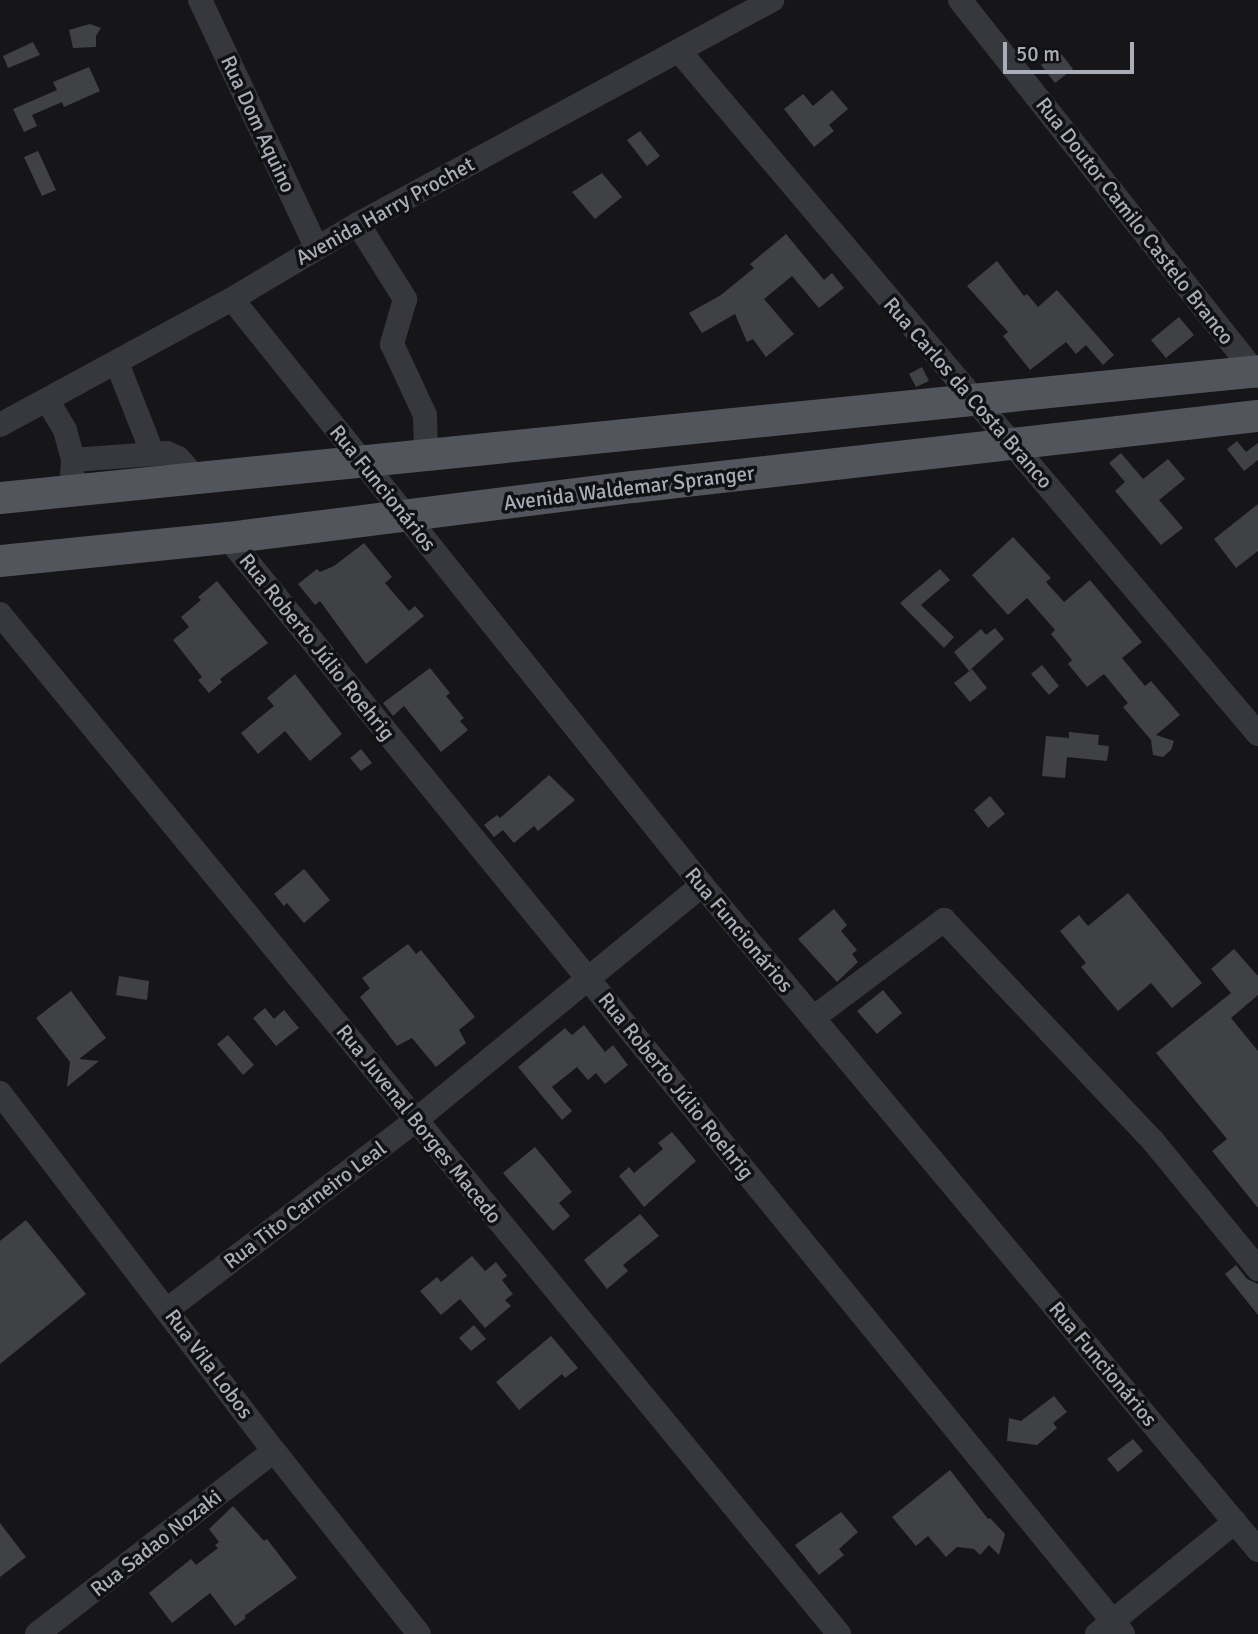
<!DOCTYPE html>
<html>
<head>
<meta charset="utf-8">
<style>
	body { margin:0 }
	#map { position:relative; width:1258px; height:1634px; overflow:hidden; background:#161618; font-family:Signika,sans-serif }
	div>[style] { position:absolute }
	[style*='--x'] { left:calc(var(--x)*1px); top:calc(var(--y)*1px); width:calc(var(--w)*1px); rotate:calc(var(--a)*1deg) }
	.building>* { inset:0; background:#404145 }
	.minor>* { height:24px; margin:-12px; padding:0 12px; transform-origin:12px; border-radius:12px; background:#37383d }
	.major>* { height:32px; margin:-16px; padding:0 16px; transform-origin:16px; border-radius:16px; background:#53555c }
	span { translate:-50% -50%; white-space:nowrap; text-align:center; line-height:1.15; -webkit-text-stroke:7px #111113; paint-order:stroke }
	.street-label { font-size:21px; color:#a8adb8 }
	.scale { position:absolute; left:1003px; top:42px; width:131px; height:32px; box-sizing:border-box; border:4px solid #a8adb8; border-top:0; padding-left:9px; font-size:21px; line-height:24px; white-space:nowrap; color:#a8adb8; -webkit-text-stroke:5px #111113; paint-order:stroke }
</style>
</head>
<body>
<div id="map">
	<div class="building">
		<i style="clip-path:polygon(90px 24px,101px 28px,96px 36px,96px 47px,73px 48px,69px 30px)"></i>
		<i style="clip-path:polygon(33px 42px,40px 55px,8px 68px,3px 56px)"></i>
		<i style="clip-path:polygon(1059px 51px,1073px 69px,1055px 83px,1041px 65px)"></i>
		<i style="clip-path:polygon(89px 67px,100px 91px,64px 107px,62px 102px,32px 115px,37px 126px,24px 132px,13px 109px,57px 90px,53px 82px)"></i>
		<i style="clip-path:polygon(832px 90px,848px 109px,829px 125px,834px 131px,814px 147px,784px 109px,803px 94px,813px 106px)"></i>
		<i style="clip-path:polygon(640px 131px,660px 156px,647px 166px,627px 140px)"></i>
		<i style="clip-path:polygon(38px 151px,56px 190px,42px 196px,24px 157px)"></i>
		<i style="clip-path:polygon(602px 173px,622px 197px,595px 219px,572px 192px)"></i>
		<i style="clip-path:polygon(786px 234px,824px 280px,832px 273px,844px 288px,819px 308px,792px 276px,764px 299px,794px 334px,766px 357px,753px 339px,747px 342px,735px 314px,702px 333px,689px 313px,721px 295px,754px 268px,750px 264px)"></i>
		<i style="clip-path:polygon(997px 261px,1024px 296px,1027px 294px,1038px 307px,1057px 290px,1114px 355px,1103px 365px,1086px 345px,1076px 354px,1066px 342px,1030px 370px,1003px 336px,1008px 332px,967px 286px)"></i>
		<i style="clip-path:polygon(1179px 317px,1194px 335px,1166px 358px,1151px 340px)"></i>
		<i style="clip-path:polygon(922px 367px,929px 381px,916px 387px,909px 374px)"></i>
		<i style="clip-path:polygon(1237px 441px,1246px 452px,1258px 443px,1258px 460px,1244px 471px,1227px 449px)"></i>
		<i style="clip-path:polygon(1121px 453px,1143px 479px,1168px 459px,1185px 479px,1159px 500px,1183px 528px,1161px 545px,1115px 491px,1125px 482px,1109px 463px)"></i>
		<i style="clip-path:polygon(1258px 504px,1258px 551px,1236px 568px,1214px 539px)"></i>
		<i style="clip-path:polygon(1013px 537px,1051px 578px,1046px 582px,1064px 602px,1090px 580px,1142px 642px,1122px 658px,1145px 686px,1151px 681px,1180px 715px,1156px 735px,1174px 741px,1171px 750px,1163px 757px,1153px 755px,1151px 740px,1123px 707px,1128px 703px,1104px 674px,1087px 687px,1068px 664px,1072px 660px,1051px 634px,1055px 630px,1027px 598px,1008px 615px,972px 575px)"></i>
		<i style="clip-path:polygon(364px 543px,392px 577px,385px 583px,409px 611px,415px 606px,424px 616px,366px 664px,320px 601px,315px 605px,298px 584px,317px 569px,320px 572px,334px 566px)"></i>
		<i style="clip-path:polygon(940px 569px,950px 580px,921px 605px,954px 637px,944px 648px,900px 603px)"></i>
		<i style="clip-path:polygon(217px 581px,268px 643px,220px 679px,222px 682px,209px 693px,198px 680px,202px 677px,173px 640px,189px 627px,181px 617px,201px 600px,198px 597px)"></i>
		<i style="clip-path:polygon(995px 628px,1004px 639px,969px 671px,954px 652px,981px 629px,986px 635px)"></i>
		<i style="clip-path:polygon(1042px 665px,1059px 686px,1049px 695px,1031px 674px)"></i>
		<i style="clip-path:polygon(430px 668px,450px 693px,446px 696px,464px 718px,460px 721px,468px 730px,441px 752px,404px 706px,393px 716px,383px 703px)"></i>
		<i style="clip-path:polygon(972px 669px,987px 688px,970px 702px,954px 683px)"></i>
		<i style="clip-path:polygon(295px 674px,342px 734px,310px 761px,285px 731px,258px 754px,241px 733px,274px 706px,267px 698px)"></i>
		<i style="clip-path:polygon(1069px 732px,1099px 735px,1098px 745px,1109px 746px,1107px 761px,1067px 757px,1065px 778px,1042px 776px,1046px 736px,1069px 738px)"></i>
		<i style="clip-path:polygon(361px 749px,372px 763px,361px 771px,350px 758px)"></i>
		<i style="clip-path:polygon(549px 775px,575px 800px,538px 831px,534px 826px,514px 843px,503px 830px,494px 837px,484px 825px,497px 815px,500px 818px)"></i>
		<i style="clip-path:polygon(990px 796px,1005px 814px,988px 828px,974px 810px)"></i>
		<i style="clip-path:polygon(304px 869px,330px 900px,304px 923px,287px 903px,284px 906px,274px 894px)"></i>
		<i style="clip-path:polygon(1128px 893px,1202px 983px,1172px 1008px,1151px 983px,1118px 1011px,1081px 967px,1086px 963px,1060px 931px,1079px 915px,1088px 926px)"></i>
		<i style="clip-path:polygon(834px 909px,847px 925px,841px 931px,857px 950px,852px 954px,858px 962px,837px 982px,798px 939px)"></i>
		<i style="clip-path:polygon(408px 944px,416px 954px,421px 950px,475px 1017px,459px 1030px,466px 1043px,436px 1067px,412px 1038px,397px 1046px,360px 997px,370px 988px,362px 978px)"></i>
		<i style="clip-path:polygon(1234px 949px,1258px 976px,1258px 995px,1231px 1018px,1258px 1051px,1258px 1208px,1212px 1151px,1227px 1139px,1156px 1053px,1231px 993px,1211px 969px)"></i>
		<i style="clip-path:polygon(119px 976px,149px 981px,147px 1000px,116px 995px)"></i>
		<i style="clip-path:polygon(883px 990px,902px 1013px,877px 1034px,857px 1011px)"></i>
		<i style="clip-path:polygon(71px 991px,106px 1038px,79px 1059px,99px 1061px,67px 1087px,70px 1062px,36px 1018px)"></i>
		<i style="clip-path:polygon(265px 1008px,274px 1019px,284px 1010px,299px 1028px,276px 1046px,253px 1018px)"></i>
		<i style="clip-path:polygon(584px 1025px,605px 1052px,613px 1045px,628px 1065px,605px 1084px,596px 1073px,588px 1080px,577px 1067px,552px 1087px,572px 1111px,562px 1120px,518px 1067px,565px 1028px,572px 1035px)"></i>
		<i style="clip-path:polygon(228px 1035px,254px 1065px,243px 1075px,217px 1044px)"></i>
		<i style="clip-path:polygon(672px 1132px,696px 1161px,644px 1207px,619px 1176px,629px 1167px,634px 1173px,663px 1149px,658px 1143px)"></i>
		<i style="clip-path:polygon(535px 1147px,572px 1192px,559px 1203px,570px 1216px,553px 1231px,503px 1173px)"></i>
		<i style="clip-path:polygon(640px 1214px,659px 1236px,623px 1265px,628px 1271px,607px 1289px,584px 1260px)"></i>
		<i style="clip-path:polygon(26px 1220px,86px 1294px,0 1364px,0 1241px)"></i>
		<i style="clip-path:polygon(472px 1256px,485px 1271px,496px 1262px,507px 1276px,502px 1280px,513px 1294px,505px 1300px,511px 1306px,485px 1328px,460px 1299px,441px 1315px,420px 1291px,437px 1277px,441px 1282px)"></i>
		<i style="clip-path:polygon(1236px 1265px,1247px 1279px,1258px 1284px,1258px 1315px,1225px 1274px)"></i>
		<i style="clip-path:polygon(474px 1325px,486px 1339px,471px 1351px,459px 1338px)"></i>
		<i style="clip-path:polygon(551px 1336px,578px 1368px,565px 1378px,562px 1374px,519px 1410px,496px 1382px)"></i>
		<i style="clip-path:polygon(1054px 1396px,1067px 1412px,1053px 1423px,1057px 1428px,1037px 1445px,1007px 1441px,1009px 1418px,1021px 1421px)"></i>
		<i style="clip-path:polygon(1133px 1439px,1143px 1451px,1118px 1472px,1107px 1459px)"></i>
		<i style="clip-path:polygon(950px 1470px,988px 1519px,990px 1518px,1005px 1534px,999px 1555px,989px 1545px,980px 1555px,974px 1549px,957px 1547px,946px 1557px,928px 1536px,916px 1546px,892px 1517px)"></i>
		<i style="clip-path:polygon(233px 1506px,264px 1541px,267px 1539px,297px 1578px,244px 1616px,246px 1618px,235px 1626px,210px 1593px,172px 1623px,149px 1593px,191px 1559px,196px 1565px,218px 1548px,215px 1545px,219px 1542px,209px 1529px)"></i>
		<i style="clip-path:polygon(841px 1512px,858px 1532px,839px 1549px,844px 1555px,819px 1575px,795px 1545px)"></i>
		<i style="clip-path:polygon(0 1523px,26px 1557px,0 1577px)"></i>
	</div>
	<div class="minor">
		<i style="--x:200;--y:0;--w:273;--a:64.8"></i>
		<i style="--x:960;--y:0;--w:480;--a:51.6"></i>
		<i style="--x:680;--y:52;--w:894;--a:49.72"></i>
		<i style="--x:358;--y:224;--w:89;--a:57.9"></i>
		<i style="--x:405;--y:299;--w:47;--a:106.1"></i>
		<i style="--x:392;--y:344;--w:78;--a:65.1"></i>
		<i style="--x:425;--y:415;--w:41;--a:88.6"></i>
		<i style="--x:232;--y:299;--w:751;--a:51.27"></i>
		<i style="--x:702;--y:885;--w:867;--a:50.1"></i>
		<i style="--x:117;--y:363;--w:96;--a:68.5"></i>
		<i style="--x:47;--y:400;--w:35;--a:59"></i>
		<i style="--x:65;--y:430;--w:31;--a:75"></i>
		<i style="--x:73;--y:460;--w:13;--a:94"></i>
		<i style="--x:0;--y:425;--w:264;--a:-28.5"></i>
		<i style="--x:232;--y:299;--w:147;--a:-30.8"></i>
		<i style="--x:358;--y:224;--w:471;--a:-28.4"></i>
		<i style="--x:73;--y:460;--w:94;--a:-4.3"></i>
		<i style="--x:167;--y:453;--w:12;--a:24"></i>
		<i style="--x:178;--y:458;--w:24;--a:48"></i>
		<i style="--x:228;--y:538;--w:1415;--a:50.76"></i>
		<i style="--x:0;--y:614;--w:1321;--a:50.56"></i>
		<i style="--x:813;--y:1018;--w:164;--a:-36.8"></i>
		<i style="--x:944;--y:920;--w:304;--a:46.6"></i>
		<i style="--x:1153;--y:1141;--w:166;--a:50.6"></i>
		<i style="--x:0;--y:1093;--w:451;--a:52.6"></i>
		<i style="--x:274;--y:1451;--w:233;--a:51.6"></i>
		<i style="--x:168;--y:1309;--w:312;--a:-37.3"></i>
		<i style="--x:416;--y:1120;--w:370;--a:-39.4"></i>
		<i style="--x:37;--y:1634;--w:299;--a:-37.7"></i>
		<i style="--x:1097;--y:1634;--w:178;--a:-39.1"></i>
	</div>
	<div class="major">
		<i style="--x:0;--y:498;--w:1264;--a:-5.76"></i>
		<i style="--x:0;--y:561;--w:229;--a:-5.8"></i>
		<i style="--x:228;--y:538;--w:408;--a:-7.2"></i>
		<i style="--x:633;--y:487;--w:629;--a:-6.48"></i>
	</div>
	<div class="street-label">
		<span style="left:258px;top:124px;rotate:65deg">Rua Dom Aquino</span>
		<span style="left:385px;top:211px;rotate:-29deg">Avenida Harry Prochet</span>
		<span style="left:1135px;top:221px;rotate:52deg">Rua Doutor Camilo Castelo Branco</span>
		<span style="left:968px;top:393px;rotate:49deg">Rua Carlos da Costa Branco</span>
		<span style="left:383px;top:488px;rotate:51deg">Rua Funcionários</span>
		<span style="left:629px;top:488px;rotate:-7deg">Avenida Waldemar Spranger</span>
		<span style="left:317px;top:647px;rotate:51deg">Rua Roberto Júlio Roehrig</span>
		<span style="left:739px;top:930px;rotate:50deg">Rua Funcionários</span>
		<span style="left:676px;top:1086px;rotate:51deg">Rua Roberto Júlio Roehrig</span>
		<span style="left:419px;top:1124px;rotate:51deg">Rua Juvenal Borges Macedo</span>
		<span style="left:305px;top:1205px;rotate:-37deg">Rua Tito Carneiro Leal</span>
		<span style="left:209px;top:1364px;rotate:53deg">Rua Vila Lobos</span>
		<span style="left:1103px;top:1364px;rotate:50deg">Rua Funcionários</span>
		<span style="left:156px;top:1543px;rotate:-38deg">Rua Sadao Nozaki</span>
	</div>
	<div class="scale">50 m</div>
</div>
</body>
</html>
